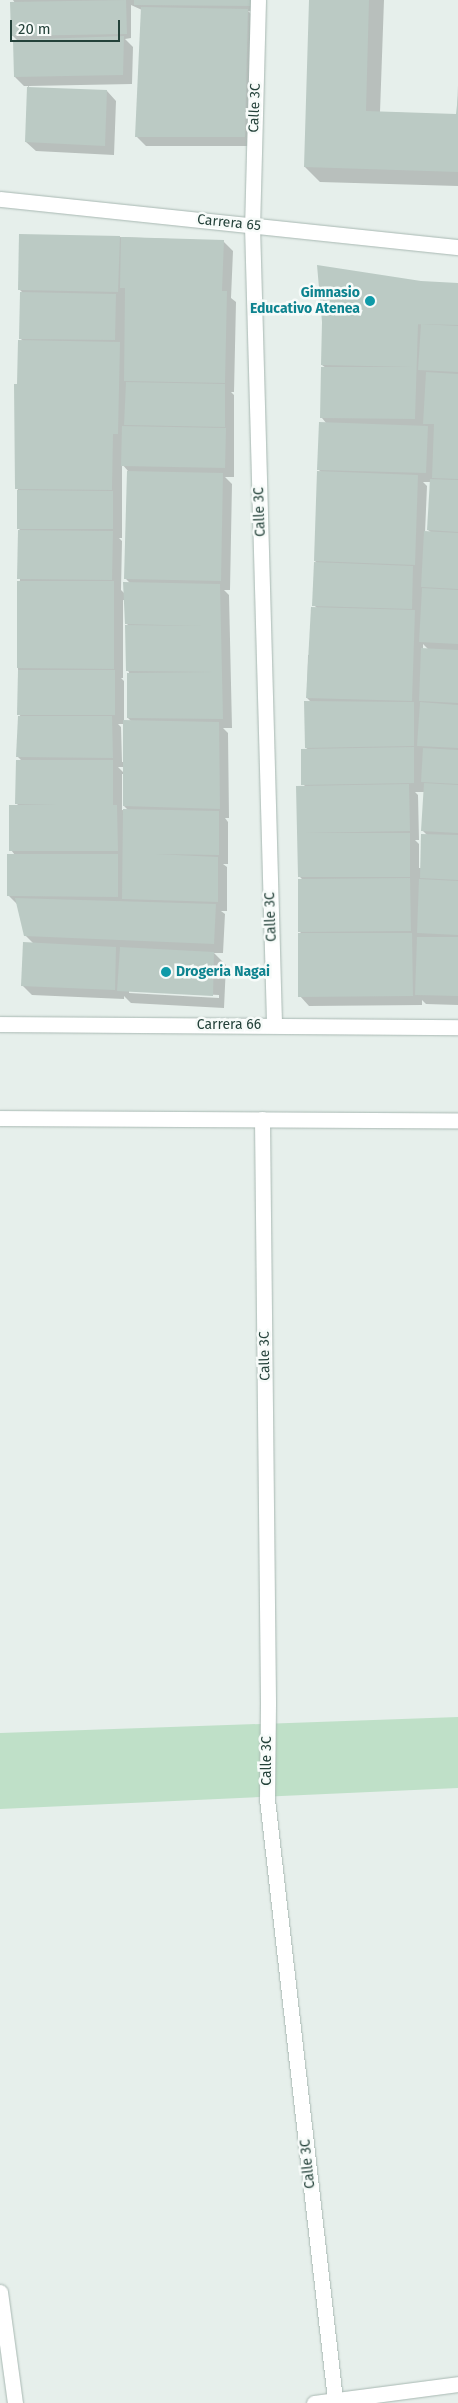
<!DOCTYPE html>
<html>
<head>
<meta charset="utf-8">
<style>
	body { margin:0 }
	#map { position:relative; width:458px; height:2403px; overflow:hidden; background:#e6efeb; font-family:"Fira Sans",sans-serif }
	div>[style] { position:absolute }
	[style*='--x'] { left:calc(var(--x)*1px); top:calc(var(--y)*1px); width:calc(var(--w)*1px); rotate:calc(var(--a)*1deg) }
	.green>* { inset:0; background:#bfe0c8 }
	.shadow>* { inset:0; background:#0003 }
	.building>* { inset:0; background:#bbcac4 }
	.roads { filter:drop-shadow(0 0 1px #a8b8b2) drop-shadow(0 0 1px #a8b8b2) }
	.street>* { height:15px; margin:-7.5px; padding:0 7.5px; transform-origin:7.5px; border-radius:7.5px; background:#fff }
	.secondary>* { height:15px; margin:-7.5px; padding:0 7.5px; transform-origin:7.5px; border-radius:7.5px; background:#fff }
	.dots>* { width:14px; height:14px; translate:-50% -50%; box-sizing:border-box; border:2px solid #f7fbf9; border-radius:50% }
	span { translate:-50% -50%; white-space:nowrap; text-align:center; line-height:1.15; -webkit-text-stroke:5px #f7fbf9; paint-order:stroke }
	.street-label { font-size:14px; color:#24423a }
	.culture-label { font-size:14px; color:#0d838f; font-weight:700 }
	.right { translate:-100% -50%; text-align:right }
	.left { translate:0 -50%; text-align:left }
	.scale { position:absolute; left:10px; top:20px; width:110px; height:22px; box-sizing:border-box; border:2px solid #24423a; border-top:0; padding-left:6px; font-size:15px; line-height:18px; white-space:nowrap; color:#24423a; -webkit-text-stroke:4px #f7fbf9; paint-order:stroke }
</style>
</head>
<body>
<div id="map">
	<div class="green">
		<i style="clip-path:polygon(458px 1717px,458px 1788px,0 1809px,0 1733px)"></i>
	</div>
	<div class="shadow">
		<i style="clip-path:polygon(13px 0,256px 0,256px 11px,248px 11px,253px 16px,254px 146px,146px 146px,137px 137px,142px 10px,131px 5px,131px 38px,125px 39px,133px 47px,132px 84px,29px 86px,28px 88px,107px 91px,116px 101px,114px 155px,36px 151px,26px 142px,28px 86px,24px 86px,15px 77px,18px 41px,12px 35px,15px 3px)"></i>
		<i style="clip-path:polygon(310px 0,384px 0,380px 112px,457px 115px,458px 85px,458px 186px,320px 182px,305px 167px)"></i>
		<i style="clip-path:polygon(evenodd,119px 237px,223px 241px,233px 251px,231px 298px,236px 302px,234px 392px,231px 392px,234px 395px,234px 477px,225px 477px,232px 484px,230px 590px,224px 590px,229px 595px,232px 728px,223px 728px,228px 733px,229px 818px,225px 818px,228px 822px,228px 864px,223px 864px,227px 867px,227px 911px,221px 911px,225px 914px,223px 953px,214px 953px,226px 965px,224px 1008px,131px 1003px,124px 996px,124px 999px,32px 995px,22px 985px,34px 944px,25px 935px,18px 905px,9px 896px,15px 855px,11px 850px,20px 807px,17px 804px,22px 761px,17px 756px,21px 717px,19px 714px,18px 668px,21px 531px,18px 528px,18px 490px,17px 488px,18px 385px,23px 341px,20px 338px,22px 292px,19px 289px,119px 237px,122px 464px,128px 471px,126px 579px,131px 584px,125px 594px,121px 590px,122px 541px,119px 538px,122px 538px,122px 464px,119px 237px,123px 600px,125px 600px,126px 623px,129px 626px,127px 670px,129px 672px,128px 718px,132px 722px,124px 721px,124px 681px,121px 678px,123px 678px,123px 600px,119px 237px,118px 724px,124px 724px,124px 762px,122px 762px,121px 727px,118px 724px,119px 237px,118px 767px,124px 767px,124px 773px,118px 767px,119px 237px,122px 774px,124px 774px,124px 806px,129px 811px,122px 810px,122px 774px,119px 237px,129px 991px,219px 995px,219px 998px,129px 993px,129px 991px)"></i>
		<i style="clip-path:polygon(evenodd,421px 283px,458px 284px,458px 1005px,426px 1004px,422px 1000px,422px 1005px,309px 1006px,300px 996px,303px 935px,300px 932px,303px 880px,300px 877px,306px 787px,303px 784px,309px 750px,306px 748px,311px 702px,307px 698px,308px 655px,310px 655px,317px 608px,314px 605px,318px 564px,315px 561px,321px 472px,318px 469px,327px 424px,322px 418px,326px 368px,322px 365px,421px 283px,423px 482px,431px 482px,428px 530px,432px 533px,425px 533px,427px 486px,423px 482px,421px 283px,423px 644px,429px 650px,423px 650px,423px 644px,421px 283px,415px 792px,425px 792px,423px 831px,427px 835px,421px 868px,419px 868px,419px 844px,415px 840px,419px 840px,418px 795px,415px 792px)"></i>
	</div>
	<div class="building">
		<i style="clip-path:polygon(126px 0,127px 34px,11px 36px,10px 2px)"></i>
		<i style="clip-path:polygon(134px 0,252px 0,252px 6px,134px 5px)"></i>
		<i style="clip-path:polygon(309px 0,369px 0,366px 111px,456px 114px,458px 96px,458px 172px,304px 167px)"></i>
		<i style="clip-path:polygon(141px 7px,248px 9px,245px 137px,135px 137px)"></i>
		<i style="clip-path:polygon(124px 36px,123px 75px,14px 77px,13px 40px)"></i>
		<i style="clip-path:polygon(27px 87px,107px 90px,105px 146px,25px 142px)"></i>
		<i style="clip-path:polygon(19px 234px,120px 236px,118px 292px,18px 290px)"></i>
		<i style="clip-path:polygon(121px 237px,224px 240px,222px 291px,227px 291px,225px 383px,124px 381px,125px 288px,120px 288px)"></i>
		<i style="clip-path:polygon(317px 265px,421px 281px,458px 283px,458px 325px,338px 322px,418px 324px,415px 419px,320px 418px,321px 367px,413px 367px,321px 365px,322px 322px)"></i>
		<i style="clip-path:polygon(20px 292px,116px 294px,115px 340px,19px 339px)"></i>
		<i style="clip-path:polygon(421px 324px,458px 326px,458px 372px,418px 370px)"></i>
		<i style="clip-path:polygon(18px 340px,120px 342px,118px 434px,113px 434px,112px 490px,15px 489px,14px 384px,17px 384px)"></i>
		<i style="clip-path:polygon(426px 372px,458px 374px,458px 479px,432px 478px,434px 424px,423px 424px)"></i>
		<i style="clip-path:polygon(126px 382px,225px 384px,225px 427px,124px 425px)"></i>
		<i style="clip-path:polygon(319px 422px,428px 426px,426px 473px,317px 470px)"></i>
		<i style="clip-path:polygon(122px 426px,226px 428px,225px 468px,121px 466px)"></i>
		<i style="clip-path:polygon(127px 471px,223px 473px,221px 581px,124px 579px)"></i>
		<i style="clip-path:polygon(317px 471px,418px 475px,415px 565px,314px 561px)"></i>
		<i style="clip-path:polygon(430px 479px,458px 480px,458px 532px,427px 530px)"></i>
		<i style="clip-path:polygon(17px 490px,113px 491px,113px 529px,17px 529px)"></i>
		<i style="clip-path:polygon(18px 530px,113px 531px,112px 580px,17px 579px)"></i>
		<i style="clip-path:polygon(424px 531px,458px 533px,458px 589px,421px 587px)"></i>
		<i style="clip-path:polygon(314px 562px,413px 566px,412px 609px,312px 606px)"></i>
		<i style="clip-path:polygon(17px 581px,114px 581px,114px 669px,17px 668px)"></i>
		<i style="clip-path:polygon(123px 582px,220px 584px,223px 719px,127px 718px,127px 673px,215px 672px,126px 671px,125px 625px,203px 626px,125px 624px)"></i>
		<i style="clip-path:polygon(422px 588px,458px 590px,458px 644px,419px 642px)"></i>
		<i style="clip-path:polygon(311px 607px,415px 610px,412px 701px,306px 698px)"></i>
		<i style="clip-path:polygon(421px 648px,458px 650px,458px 703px,419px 701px)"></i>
		<i style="clip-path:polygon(18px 670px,115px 670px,115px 715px,17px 715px)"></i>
		<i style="clip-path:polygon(304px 701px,414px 702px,414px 746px,305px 748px)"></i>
		<i style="clip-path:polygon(420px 702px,458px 705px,458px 748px,417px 746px)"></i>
		<i style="clip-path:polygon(18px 716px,112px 716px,113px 758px,16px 757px)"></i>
		<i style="clip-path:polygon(123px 720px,219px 722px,220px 809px,123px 806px)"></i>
		<i style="clip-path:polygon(414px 747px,414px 783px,301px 785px,301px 749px)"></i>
		<i style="clip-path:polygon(423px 748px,458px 750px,458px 784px,421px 782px)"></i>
		<i style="clip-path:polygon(16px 760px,113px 760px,113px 805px,117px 805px,118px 851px,9px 851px,9px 805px,57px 805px,15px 804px)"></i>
		<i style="clip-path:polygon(424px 783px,458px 785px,458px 833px,421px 831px)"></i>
		<i style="clip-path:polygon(409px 784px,410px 831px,304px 833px,410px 833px,410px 877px,298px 877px,296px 786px)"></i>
		<i style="clip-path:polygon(123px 809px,219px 811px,219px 855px,155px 854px,218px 857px,218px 902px,122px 899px)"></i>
		<i style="clip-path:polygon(421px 834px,458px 835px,458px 880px,420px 878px)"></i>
		<i style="clip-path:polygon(7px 854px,118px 854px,118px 897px,7px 896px)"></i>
		<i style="clip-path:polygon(410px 878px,411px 931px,298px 932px,298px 879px)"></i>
		<i style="clip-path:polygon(419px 879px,458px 881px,458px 935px,417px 933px)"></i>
		<i style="clip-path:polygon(15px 898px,216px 904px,214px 944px,24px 936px)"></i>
		<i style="clip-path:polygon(298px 933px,412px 933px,413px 996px,298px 997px)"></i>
		<i style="clip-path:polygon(417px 937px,458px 937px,458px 996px,415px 995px)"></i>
		<i style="clip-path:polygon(23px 942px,116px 947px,115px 990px,21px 986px)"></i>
		<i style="clip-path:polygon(120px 947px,214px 952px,213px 996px,117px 991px)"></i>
	</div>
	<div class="roads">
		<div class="street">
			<i style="--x:258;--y:0;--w:225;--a:91.5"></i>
			<i style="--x:252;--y:225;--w:800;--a:88.42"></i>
			<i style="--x:0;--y:199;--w:461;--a:6"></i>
			<i style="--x:262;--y:1119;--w:585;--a:89.41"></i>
			<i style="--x:268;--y:1704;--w:95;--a:90.6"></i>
			<i style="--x:267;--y:1799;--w:605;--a:83.54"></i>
			<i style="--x:0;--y:2292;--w:112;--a:82.3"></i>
			<i style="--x:314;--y:2403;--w:145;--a:-7.5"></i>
		</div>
		<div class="secondary">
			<i style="--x:0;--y:1024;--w:458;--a:0.4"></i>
			<i style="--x:0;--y:1118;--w:458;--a:0.3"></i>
		</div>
	</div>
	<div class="dots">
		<i style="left:370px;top:301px;background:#0f9aa8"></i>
		<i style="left:166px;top:972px;background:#0f9aa8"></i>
	</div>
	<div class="street-label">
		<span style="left:255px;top:108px;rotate:-88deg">Calle 3C</span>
		<span style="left:229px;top:223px;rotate:6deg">Carrera 65</span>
		<span style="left:260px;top:512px;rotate:-92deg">Calle 3C</span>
		<span style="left:271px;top:917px;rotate:-92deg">Calle 3C</span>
		<span style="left:229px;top:1025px">Carrera 66</span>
		<span style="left:265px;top:1356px;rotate:-91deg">Calle 3C</span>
		<span style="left:267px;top:1761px;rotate:-90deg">Calle 3C</span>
		<span style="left:308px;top:2164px;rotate:-96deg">Calle 3C</span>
	</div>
	<div class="culture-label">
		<span class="right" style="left:360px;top:301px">Gimnasio<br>Educativo Atenea</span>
		<span class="left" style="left:176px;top:972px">Drogeria Nagai</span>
	</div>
	<div class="scale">20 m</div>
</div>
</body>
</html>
